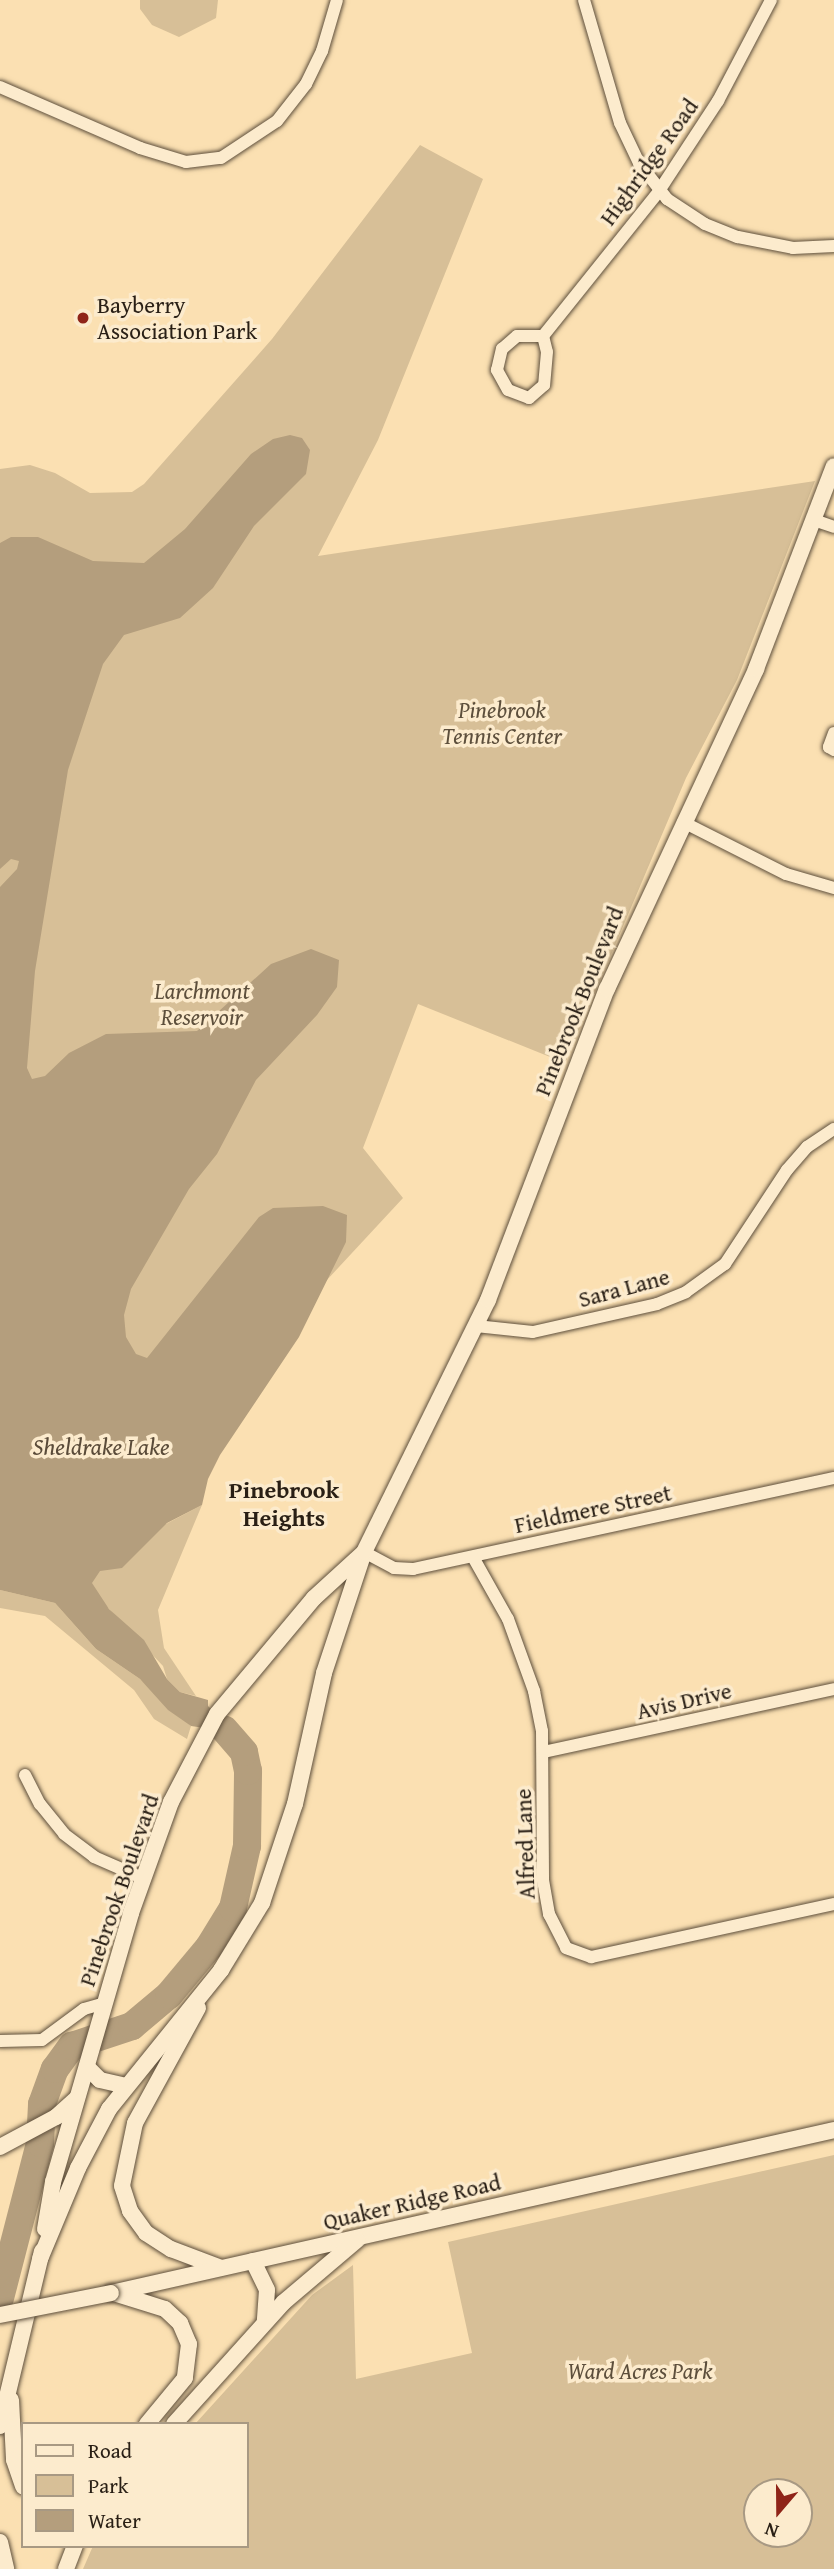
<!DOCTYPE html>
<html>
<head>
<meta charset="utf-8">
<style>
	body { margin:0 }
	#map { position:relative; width:834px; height:2569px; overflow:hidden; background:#fbe0b2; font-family:"Gentium Book Plus",serif }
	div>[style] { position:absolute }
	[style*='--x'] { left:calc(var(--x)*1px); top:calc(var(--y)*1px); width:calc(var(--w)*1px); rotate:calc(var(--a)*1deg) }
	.green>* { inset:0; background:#d7bf97 }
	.water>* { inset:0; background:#b49e7d }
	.river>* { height:28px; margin:-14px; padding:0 14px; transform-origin:14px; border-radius:14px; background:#b49e7d }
	.roads { filter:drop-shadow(0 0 2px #5e4f3c) drop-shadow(0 0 2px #5e4f3c) }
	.minor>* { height:12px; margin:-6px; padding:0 6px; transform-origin:6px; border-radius:6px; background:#fcebcd }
	.tertiary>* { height:16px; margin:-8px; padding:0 8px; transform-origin:8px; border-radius:8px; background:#fcebcd }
	.bridges { filter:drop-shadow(0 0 2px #5e4f3c) drop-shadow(0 0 2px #5e4f3c) }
	.tertiary-bridge>* { height:16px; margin:-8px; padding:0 8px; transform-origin:8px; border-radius:8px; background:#fcebcd }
	.dots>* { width:19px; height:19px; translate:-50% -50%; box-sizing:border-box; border:4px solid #fcebcd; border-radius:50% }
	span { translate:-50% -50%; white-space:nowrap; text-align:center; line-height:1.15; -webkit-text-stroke:7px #fcebcd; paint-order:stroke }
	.street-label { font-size:23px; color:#291f15 }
	.poi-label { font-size:23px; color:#291f15 }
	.left { translate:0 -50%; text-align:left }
	.park-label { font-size:23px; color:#5d4f3c; font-style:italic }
	.water-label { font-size:24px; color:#5a4b39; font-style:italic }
	.neighbourhood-label { font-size:24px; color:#291f15; font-weight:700 }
	.legend { position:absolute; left:21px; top:2422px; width:228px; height:126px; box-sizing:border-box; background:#fcebcd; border:2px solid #a89983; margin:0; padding:9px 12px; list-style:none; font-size:21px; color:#291f15 }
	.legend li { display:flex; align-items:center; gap:14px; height:35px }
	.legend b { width:35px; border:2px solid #a89983 }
	.north { position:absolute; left:743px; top:2478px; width:70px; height:70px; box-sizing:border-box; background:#fcebcd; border:2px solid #a89983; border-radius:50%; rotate:200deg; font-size:19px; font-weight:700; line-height:28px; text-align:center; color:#291f15 }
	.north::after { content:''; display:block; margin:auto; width:24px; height:32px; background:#8f2418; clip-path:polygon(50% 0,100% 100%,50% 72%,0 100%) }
</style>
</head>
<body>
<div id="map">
	<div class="green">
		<i style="clip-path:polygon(140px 0,218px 0,216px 18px,179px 37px,152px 25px,140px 9px)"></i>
		<i style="clip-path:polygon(420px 145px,483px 179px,378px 440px,318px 556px,815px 481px,737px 680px,686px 778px,565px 1063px,418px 1004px,363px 1148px,403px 1198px,326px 1281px,164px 1525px,202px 1505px,158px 1610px,164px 1648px,196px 1696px,180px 1692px,167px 1679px,163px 1666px,96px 1595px,0 1568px,0 469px,30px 465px,55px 473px,90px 493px,132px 492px,144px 484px,272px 339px)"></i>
		<i style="clip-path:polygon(0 1590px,55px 1603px,96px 1649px,140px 1679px,191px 1726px,187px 1739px,154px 1719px,134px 1690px,45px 1616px,0 1608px)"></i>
		<i style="clip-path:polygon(evenodd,834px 2155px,834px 2569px,83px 2569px,93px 2546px,247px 2546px,247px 2424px,195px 2424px,312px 2295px,353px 2265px,356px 2379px,472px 2353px,448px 2242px,834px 2155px,757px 2492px,799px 2492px,799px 2534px,757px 2534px,757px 2492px)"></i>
	</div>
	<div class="water">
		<i style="clip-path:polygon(290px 435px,302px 438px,310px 450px,306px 474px,254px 526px,213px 588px,180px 618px,124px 635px,103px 664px,68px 770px,35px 971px,27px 1068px,32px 1079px,45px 1076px,69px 1053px,106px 1034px,197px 1031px,271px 964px,311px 949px,339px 960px,337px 987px,317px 1015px,256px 1080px,217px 1154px,189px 1189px,131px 1289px,124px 1315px,126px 1337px,136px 1354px,147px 1358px,259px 1217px,273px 1208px,323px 1206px,347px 1215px,346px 1242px,299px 1337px,220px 1455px,208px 1479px,202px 1505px,167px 1523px,122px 1568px,100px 1571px,92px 1583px,109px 1609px,144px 1640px,167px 1679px,180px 1692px,208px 1700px,208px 1706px,224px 1722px,224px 1729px,218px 1730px,191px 1726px,168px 1710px,140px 1679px,96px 1649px,55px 1603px,0 1590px,0 887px,17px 869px,19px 861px,11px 859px,0 869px,0 543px,11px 537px,38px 537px,93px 561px,144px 563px,185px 529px,251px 454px,273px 439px)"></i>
	</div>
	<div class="river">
		<i style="--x:0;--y:2298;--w:160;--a:-75.5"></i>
		<i style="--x:40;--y:2143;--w:39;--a:-87"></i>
		<i style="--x:42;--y:2104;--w:37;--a:-70"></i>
		<i style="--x:55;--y:2069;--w:29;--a:-54"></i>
		<i style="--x:72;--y:2046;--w:63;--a:-18.4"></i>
		<i style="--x:132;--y:2026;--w:48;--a:-40"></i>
		<i style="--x:169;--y:1995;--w:62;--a:-50.2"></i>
		<i style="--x:209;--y:1947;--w:46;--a:-58.4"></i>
		<i style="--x:233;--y:1908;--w:64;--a:-77.3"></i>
		<i style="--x:247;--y:1846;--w:75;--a:-89.2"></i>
		<i style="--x:248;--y:1771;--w:19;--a:-102"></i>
		<i style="--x:244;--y:1752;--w:30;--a:-131"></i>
	</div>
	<div class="roads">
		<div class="minor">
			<i style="--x:584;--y:0;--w:128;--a:73.7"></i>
			<i style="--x:620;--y:123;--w:44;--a:64.6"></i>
			<i style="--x:639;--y:163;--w:46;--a:52.1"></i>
			<i style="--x:667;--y:199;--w:45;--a:33.3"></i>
			<i style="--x:705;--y:224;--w:35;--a:22"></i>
			<i style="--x:738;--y:237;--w:56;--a:11.3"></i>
			<i style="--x:793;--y:248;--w:41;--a:-2.8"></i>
			<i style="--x:0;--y:87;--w:153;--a:23.5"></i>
			<i style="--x:140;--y:148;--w:48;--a:16.9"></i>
			<i style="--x:186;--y:162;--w:35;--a:-7"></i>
			<i style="--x:221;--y:158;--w:67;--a:-33.5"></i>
			<i style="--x:277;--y:121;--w:47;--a:-51.9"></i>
			<i style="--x:306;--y:84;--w:37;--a:-64"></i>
			<i style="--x:322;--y:51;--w:53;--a:-73.6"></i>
			<i style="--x:517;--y:336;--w:26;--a:0"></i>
			<i style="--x:543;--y:336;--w:16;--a:76"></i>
			<i style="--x:547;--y:352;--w:33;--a:95"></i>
			<i style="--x:544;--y:385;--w:20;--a:139"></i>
			<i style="--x:529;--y:398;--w:22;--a:-159"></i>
			<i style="--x:508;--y:390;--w:23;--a:-119"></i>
			<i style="--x:497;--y:370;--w:22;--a:-77"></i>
			<i style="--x:502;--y:349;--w:20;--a:-41"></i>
			<i style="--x:543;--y:336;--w:186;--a:-51.3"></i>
			<i style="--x:659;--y:191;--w:108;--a:-56.8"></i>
			<i style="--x:718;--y:101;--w:114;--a:-62.3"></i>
			<i style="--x:814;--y:520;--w:21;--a:19"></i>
			<i style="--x:834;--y:733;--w:15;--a:110"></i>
			<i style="--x:829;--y:747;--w:6;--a:31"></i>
			<i style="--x:683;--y:822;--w:115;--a:26.8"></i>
			<i style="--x:786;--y:874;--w:50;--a:16.3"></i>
			<i style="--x:476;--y:1326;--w:57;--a:6"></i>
			<i style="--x:533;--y:1332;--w:127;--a:-12.7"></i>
			<i style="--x:657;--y:1304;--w:31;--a:-22"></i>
			<i style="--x:686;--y:1292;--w:48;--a:-35.7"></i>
			<i style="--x:725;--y:1264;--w:113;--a:-56.6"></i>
			<i style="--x:787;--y:1170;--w:30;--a:-49"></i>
			<i style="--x:807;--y:1147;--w:32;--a:-34"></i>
			<i style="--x:364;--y:1552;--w:34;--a:28"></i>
			<i style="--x:394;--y:1568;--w:19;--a:3"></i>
			<i style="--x:413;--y:1569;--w:431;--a:-12.2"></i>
			<i style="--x:473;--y:1557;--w:71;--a:60.6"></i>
			<i style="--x:508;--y:1619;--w:77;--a:70.1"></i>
			<i style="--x:534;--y:1691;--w:41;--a:78.7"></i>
			<i style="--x:542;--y:1731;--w:149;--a:89.6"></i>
			<i style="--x:543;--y:1880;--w:35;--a:80"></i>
			<i style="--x:549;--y:1914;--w:38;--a:63"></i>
			<i style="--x:566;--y:1948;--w:27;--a:20"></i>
			<i style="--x:591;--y:1957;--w:249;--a:-12.3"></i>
			<i style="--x:543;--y:1752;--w:298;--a:-12.2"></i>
			<i style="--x:25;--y:1775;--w:33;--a:63"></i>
			<i style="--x:40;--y:1804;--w:38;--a:51"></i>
			<i style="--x:64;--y:1834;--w:38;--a:37"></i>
			<i style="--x:94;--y:1857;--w:52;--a:23.6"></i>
			<i style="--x:0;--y:2041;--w:42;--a:-1.4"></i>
			<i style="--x:42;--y:2040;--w:52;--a:-36.4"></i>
			<i style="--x:84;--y:2009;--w:22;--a:-16"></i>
		</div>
		<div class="tertiary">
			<i style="--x:198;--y:2008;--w:131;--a:118.7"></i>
			<i style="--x:135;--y:2123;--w:64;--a:101.7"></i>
			<i style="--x:122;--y:2186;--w:26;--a:72"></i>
			<i style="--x:130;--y:2211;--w:27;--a:54"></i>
			<i style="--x:146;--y:2233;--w:30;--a:33"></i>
			<i style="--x:171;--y:2249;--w:53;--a:20.8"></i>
			<i style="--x:87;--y:2067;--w:18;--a:45"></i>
			<i style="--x:100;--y:2080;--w:27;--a:13"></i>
			<i style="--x:0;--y:2147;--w:64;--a:-28.2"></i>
			<i style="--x:56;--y:2117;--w:28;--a:-42"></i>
			<i style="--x:45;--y:2229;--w:48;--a:-80.3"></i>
			<i style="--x:53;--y:2182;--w:280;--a:-73.8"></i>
			<i style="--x:131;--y:1913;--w:118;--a:-70.2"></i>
			<i style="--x:171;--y:1802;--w:99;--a:-62.4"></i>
			<i style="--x:217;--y:1714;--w:151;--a:-50.1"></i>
			<i style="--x:314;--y:1598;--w:65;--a:-42.5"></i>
			<i style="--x:40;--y:2259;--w:99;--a:-67.3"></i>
			<i style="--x:78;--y:2168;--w:67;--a:-62.3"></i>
			<i style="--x:109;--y:2109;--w:179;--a:-51.1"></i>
			<i style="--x:221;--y:1970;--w:79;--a:-58.5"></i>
			<i style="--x:262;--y:1903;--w:104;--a:-71.6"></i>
			<i style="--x:295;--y:1804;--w:134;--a:-77.5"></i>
			<i style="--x:324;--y:1673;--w:127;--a:-71.7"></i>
			<i style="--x:364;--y:1552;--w:281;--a:-63.8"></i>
			<i style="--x:488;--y:1300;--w:333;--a:-69.1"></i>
			<i style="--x:607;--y:989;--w:353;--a:-65"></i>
			<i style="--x:756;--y:669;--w:217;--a:-69"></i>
			<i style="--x:253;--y:2261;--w:32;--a:64"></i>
			<i style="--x:267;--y:2290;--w:31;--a:94"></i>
			<i style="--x:111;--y:2293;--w:741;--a:-12.7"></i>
			<i style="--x:114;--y:2293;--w:53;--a:17.4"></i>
			<i style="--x:165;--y:2309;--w:21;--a:43"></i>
			<i style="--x:180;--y:2323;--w:23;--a:67"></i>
			<i style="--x:189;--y:2344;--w:34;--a:97"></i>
			<i style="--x:185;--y:2378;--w:60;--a:129.6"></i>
			<i style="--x:11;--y:2400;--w:60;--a:87.1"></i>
			<i style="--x:14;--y:2460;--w:28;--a:71"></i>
			<i style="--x:174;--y:2424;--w:164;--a:-48"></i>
			<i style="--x:284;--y:2302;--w:96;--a:-40.3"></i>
			<i style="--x:0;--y:2426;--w:180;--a:-76.5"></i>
			<i style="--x:0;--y:2542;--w:28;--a:77"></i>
			<i style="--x:66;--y:2569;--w:25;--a:-69"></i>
		</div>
	</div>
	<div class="bridges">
		<div class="tertiary-bridge">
			<i style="--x:0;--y:2315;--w:113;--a:-11.2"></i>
		</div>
	</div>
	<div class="dots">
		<i style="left:83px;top:318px;background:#8f2418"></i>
	</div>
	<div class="street-label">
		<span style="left:649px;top:162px;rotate:-54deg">Highridge Road</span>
		<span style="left:579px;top:1001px;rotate:-68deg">Pinebrook Boulevard</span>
		<span style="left:624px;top:1288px;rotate:-15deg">Sara Lane</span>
		<span style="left:593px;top:1509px;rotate:-12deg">Fieldmere Street</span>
		<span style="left:684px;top:1701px;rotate:-13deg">Avis Drive</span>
		<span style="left:525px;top:1844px;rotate:-92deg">Alfred Lane</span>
		<span style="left:119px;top:1890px;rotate:-71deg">Pinebrook Boulevard</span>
		<span style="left:412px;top:2202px;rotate:-13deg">Quaker Ridge Road</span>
	</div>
	<div class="poi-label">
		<span class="left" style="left:97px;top:318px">Bayberry<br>Association Park</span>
	</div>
	<div class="park-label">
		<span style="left:502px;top:723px">Pinebrook<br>Tennis Center</span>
		<span style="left:202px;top:1004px">Larchmont<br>Reservoir</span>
		<span style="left:640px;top:2371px">Ward Acres Park</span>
	</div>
	<div class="water-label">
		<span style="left:101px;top:1447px">Sheldrake Lake</span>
	</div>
	<div class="neighbourhood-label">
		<span style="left:284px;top:1504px">Pinebrook<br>Heights</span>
	</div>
	<ul class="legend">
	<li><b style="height:9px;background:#fcebcd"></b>Road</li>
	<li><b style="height:19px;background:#d7bf97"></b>Park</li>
	<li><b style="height:19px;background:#b49e7d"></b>Water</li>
	</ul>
	<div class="north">N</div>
</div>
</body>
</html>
